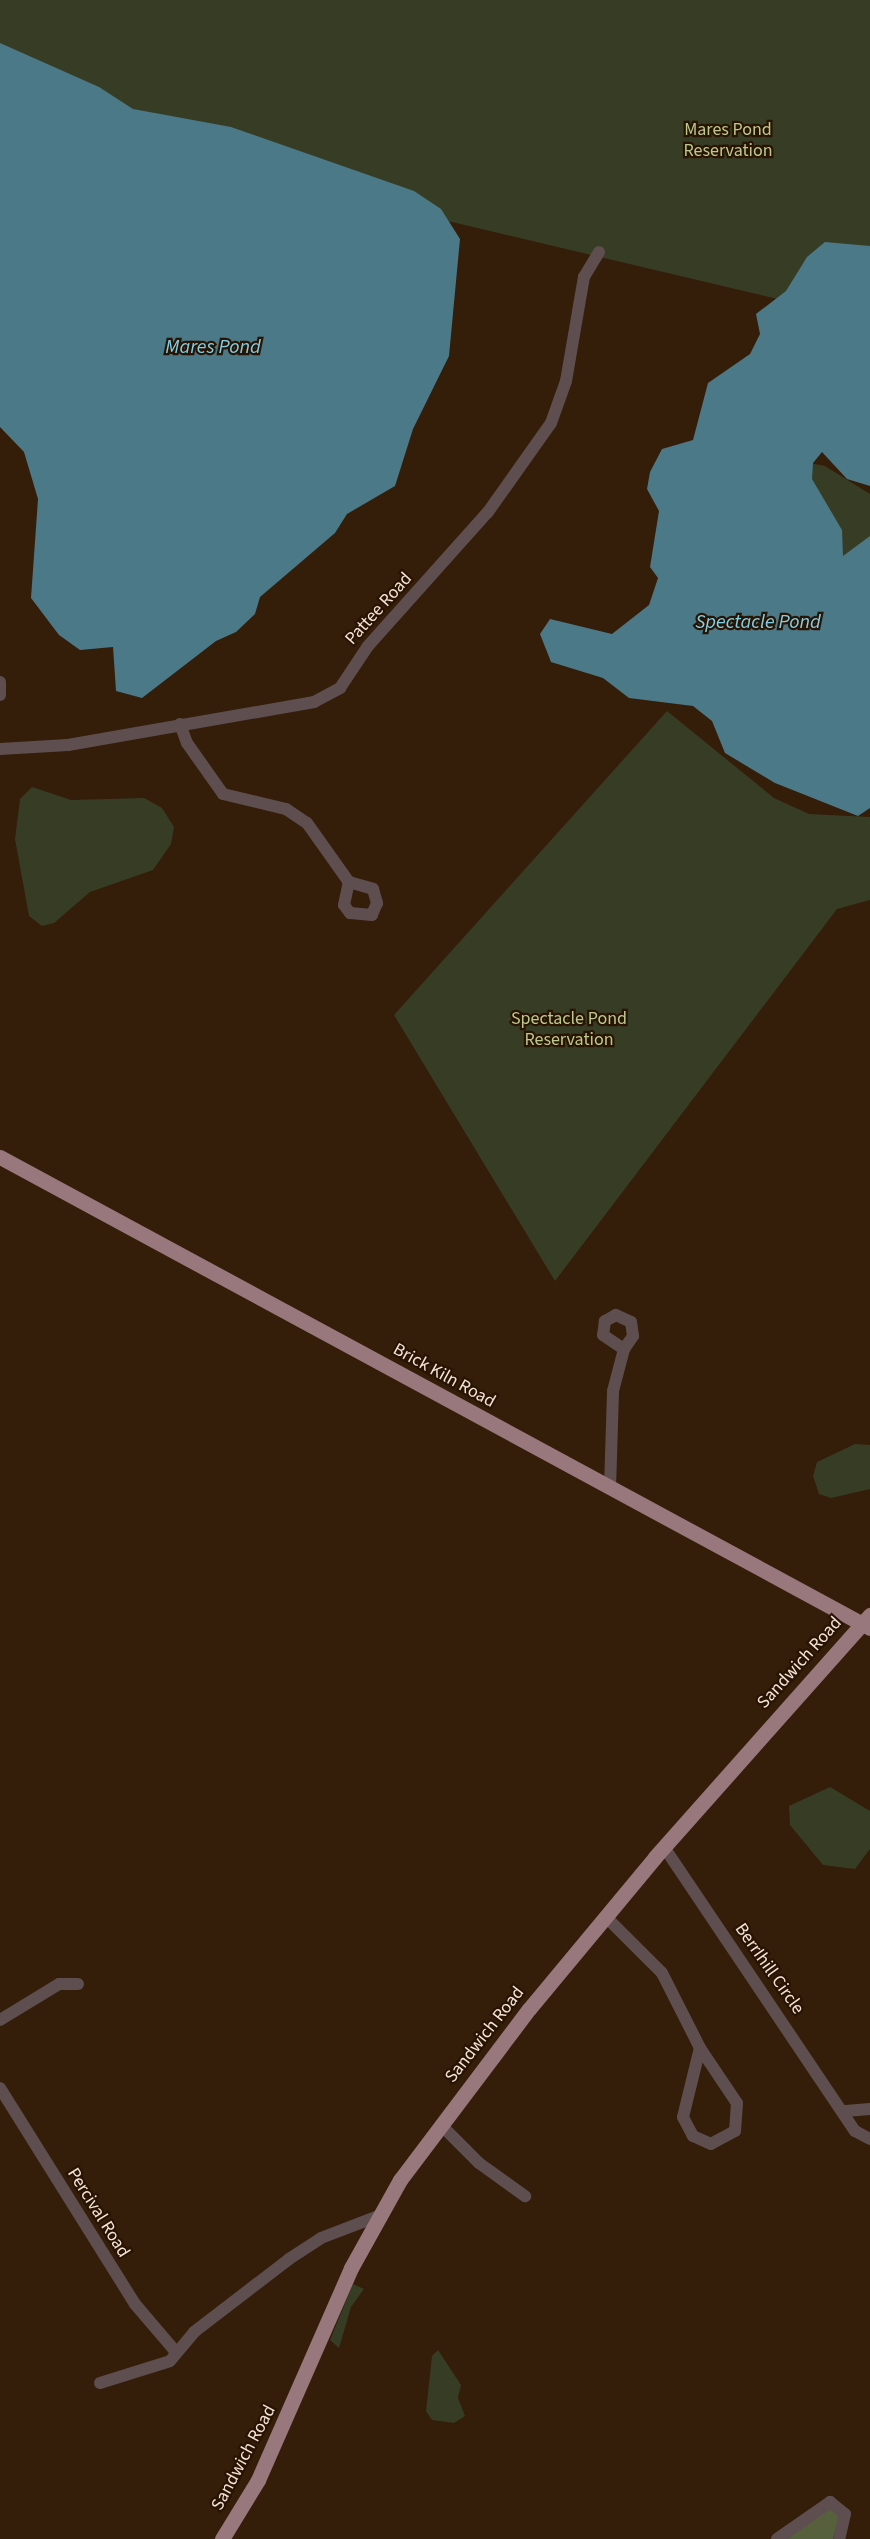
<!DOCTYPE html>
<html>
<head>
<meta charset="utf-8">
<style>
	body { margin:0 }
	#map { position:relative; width:870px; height:2539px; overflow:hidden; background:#341d09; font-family:"Source Sans 3",sans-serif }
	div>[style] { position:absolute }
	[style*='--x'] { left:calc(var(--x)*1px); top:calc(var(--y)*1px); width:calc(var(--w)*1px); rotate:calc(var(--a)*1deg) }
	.green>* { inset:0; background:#373d24 }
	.forest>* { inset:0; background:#57603c }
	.water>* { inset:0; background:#4b7987 }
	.minor>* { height:12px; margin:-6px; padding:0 6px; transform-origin:6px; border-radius:6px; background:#5e4e50 }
	.major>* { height:15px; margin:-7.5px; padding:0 7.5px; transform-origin:7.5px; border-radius:7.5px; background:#98787d }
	span { translate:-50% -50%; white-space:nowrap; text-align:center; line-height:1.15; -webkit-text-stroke:4.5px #291302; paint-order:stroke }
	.park-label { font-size:18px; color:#baca8c }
	.street-label { font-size:18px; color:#f4e4d8 }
	.water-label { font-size:20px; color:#80d0e8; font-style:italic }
</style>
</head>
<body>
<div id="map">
	<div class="green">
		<i style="clip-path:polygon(0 0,870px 0,870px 278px,790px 302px,452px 222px,390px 214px,0 71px)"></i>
		<i style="clip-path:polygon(804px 462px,825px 466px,870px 494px,870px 560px,833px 571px)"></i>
		<i style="clip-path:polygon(667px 711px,774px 798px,809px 814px,870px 817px,870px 900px,837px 909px,555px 1281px,394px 1015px)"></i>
		<i style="clip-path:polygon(32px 787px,71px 800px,144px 798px,162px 808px,174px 827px,171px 844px,153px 870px,90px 892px,54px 923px,42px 926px,29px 916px,15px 839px,20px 799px)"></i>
		<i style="clip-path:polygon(855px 1444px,870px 1445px,870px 1489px,831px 1498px,819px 1494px,813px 1476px,817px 1462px)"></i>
		<i style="clip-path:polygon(830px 1787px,870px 1811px,870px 1849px,855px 1869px,823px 1865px,790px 1825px,789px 1806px)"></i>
		<i style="clip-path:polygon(353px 2284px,364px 2289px,351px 2307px,339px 2348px,330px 2340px)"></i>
		<i style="clip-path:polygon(438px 2350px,461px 2385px,458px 2398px,465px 2416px,454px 2423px,432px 2420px,426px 2411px,432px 2356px)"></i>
	</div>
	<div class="forest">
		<i style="clip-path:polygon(829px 2507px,840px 2513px,833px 2539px,787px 2539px)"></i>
	</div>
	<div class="water">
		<i style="clip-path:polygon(0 43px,99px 87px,133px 109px,231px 127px,414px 191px,441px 209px,460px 239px,449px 356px,413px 429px,395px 486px,347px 514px,335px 533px,260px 597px,255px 614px,236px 632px,216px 641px,142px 698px,116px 691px,113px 647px,80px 650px,59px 635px,31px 598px,38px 499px,24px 452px,0 427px)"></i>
		<i style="clip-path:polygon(825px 242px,870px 246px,870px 486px,847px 479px,822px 452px,813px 463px,812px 479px,842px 530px,843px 556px,870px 536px,870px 808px,858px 816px,775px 783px,725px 753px,712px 721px,693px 706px,629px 698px,603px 678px,551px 662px,540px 634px,550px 619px,612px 634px,649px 605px,658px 578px,650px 567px,659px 511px,647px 489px,650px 472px,662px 449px,693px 440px,708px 383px,750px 354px,760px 334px,756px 314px,786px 291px,807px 257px)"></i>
	</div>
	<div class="minor">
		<i style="--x:0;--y:682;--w:13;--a:90"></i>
		<i style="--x:180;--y:724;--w:20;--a:70"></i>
		<i style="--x:187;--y:743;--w:62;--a:54.8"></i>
		<i style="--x:223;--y:794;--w:65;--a:13.4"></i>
		<i style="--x:286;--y:809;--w:25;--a:34"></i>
		<i style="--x:307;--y:823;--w:72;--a:54.6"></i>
		<i style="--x:349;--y:882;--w:25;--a:16"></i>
		<i style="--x:373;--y:889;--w:15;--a:74"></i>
		<i style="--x:377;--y:903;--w:13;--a:113"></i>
		<i style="--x:372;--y:915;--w:22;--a:-175"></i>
		<i style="--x:350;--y:913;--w:10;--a:-127"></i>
		<i style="--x:344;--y:905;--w:24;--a:-78"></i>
		<i style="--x:0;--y:749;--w:68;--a:-3.4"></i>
		<i style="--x:68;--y:745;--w:250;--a:-9.9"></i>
		<i style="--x:314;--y:702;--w:30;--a:-28"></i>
		<i style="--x:340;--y:688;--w:50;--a:-56.3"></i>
		<i style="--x:368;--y:646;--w:180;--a:-48.2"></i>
		<i style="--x:488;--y:512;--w:109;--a:-54.7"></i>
		<i style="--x:551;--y:423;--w:45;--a:-70.3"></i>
		<i style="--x:566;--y:381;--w:106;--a:-80.2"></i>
		<i style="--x:584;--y:277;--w:29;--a:-59"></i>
		<i style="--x:610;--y:1488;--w:97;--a:-88.2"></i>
		<i style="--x:613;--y:1391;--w:43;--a:-75.3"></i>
		<i style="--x:624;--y:1349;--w:16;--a:-55"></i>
		<i style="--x:633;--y:1336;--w:14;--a:-98"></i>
		<i style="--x:631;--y:1322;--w:17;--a:-155"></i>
		<i style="--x:616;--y:1315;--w:13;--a:151"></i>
		<i style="--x:605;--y:1321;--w:14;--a:98"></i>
		<i style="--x:603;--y:1335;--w:25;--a:34"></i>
		<i style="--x:664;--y:1847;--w:342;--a:56.1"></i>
		<i style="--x:855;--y:2131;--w:17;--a:28"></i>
		<i style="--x:606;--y:1917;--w:79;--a:45"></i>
		<i style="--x:662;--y:1973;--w:84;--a:63.1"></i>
		<i style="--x:700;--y:2048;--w:66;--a:56.1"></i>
		<i style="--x:737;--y:2103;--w:28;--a:94"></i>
		<i style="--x:735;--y:2131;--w:27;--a:152"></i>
		<i style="--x:711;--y:2144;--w:20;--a:-156"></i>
		<i style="--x:693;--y:2136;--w:21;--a:-118"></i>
		<i style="--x:683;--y:2117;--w:71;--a:-76.2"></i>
		<i style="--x:0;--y:2020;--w:69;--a:-31.4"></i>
		<i style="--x:59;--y:1984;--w:19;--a:0"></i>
		<i style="--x:0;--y:2088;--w:255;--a:58"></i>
		<i style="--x:135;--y:2304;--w:62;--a:49.6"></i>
		<i style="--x:846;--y:2111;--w:24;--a:-5"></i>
		<i style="--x:441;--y:2125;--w:54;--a:45"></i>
		<i style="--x:479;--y:2163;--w:57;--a:35.7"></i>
		<i style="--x:100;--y:2383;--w:73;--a:-17.4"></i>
		<i style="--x:170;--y:2361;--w:38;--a:-50"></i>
		<i style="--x:194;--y:2332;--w:120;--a:-37.5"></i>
		<i style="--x:289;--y:2259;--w:38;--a:-33"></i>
		<i style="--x:321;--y:2238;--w:59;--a:-20.9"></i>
		<i style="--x:777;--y:2539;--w:65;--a:-34.9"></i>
		<i style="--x:830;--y:2502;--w:19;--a:39"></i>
		<i style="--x:845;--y:2514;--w:26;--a:103"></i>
	</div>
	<div class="major">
		<i style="--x:0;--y:1157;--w:989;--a:28.43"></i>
		<i style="--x:222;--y:2539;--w:69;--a:-58.6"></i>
		<i style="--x:258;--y:2480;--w:232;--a:-66.3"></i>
		<i style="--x:351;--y:2268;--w:101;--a:-60.9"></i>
		<i style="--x:400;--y:2180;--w:214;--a:-53"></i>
		<i style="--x:529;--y:2009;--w:197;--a:-50.3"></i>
		<i style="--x:655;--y:1857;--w:324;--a:-48.4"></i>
	</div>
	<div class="park-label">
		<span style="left:728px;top:141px">Mares Pond<br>Reservation</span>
		<span style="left:569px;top:1030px">Spectacle Pond<br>Reservation</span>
	</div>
	<div class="street-label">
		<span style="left:379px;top:609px;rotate:-48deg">Pattee Road</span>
		<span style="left:444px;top:1376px;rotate:29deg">Brick Kiln Road</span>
		<span style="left:800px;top:1663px;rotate:-48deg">Sandwich Road</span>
		<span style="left:769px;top:1969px;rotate:55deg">BerrIhill Circle</span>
		<span style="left:485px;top:2035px;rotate:-52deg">Sandwich Road</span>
		<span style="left:98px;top:2213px;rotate:58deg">Percival Road</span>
		<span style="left:244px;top:2458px;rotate:-62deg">Sandwich Road</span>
	</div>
	<div class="water-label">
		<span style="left:213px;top:347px">Mares Pond</span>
		<span style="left:758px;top:622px">Spectacle Pond</span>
	</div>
</div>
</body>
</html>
